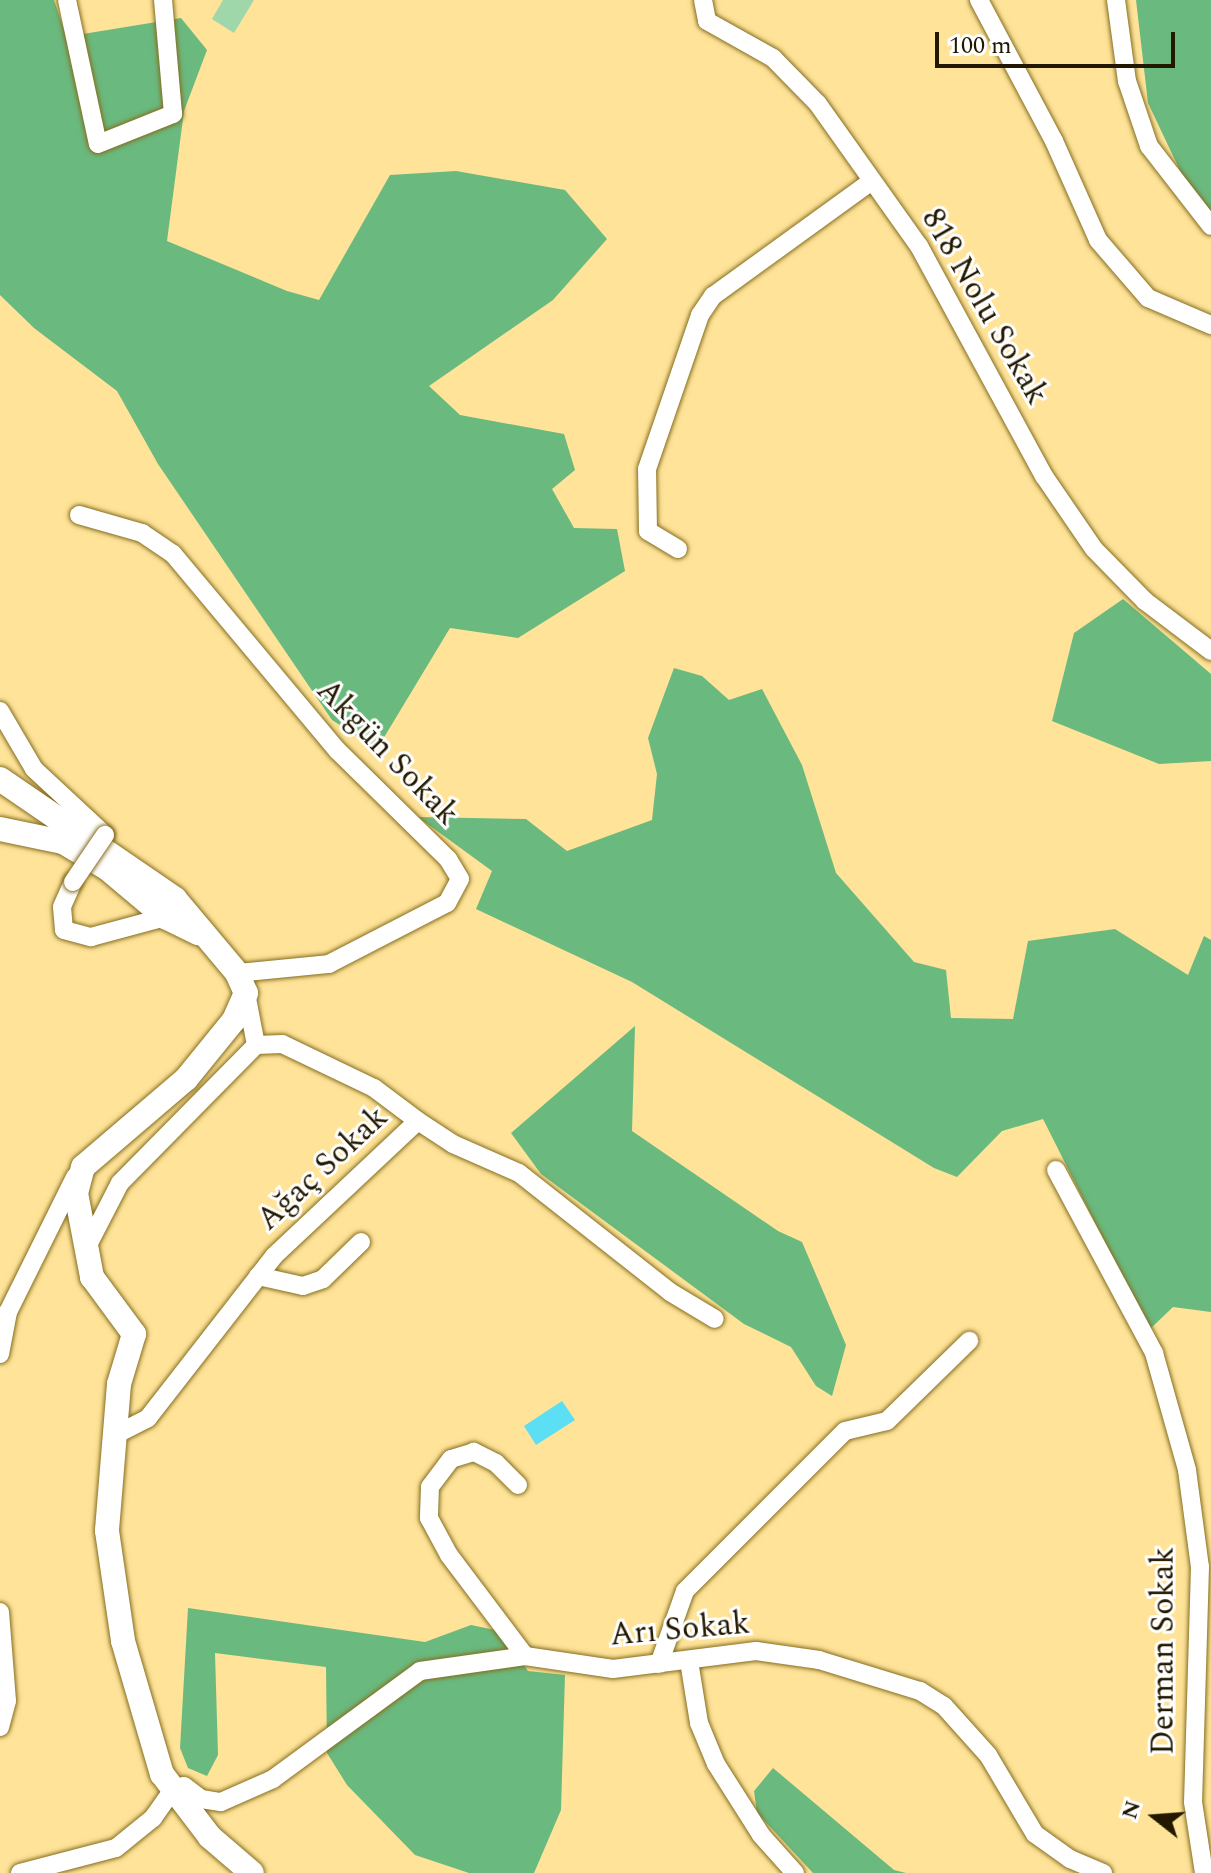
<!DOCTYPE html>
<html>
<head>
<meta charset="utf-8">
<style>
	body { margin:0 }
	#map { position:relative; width:1211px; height:1873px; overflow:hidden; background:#fee398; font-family:Spectral,serif }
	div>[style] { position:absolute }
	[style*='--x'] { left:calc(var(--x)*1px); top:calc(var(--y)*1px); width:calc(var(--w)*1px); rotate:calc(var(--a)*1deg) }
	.green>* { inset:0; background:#9fd7ab }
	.forest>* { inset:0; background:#6ab97e }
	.water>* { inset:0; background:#5cdef4 }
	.roads { filter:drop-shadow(0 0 2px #856d1f) drop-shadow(0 0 2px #856d1f) }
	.minor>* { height:18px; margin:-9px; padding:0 9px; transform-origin:9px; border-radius:9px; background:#fff }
	.tertiary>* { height:24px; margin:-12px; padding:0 12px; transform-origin:12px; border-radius:12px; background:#fff }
	.bridges { filter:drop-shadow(0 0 2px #856d1f) drop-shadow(0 0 2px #856d1f) }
	.minor-bridge>* { height:18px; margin:-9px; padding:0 9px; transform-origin:9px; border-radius:9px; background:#fff }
	span { translate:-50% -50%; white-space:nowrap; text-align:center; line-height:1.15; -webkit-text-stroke:6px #fff; paint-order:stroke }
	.street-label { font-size:32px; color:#221800 }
	.north { position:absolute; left:1115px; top:1777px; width:80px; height:80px; -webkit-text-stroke:6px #fff; paint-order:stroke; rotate:287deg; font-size:22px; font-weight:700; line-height:32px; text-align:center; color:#221800 }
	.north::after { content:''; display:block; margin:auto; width:28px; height:36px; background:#221800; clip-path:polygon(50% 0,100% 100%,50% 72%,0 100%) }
	.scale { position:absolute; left:935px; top:32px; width:240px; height:36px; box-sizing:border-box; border:4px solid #221800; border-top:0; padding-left:10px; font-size:24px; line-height:28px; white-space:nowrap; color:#221800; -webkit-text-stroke:6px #fff; paint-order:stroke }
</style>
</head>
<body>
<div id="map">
	<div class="green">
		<i style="clip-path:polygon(223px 0,254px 0,234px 33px,212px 19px)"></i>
	</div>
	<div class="forest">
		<i style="clip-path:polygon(0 0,54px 0,64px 30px,83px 34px,181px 18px,207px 50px,184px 111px,167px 241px,287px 291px,319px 300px,390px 175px,456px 171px,565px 190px,607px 239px,553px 300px,429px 386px,460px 415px,564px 434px,575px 470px,552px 489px,574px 528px,617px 529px,625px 571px,518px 638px,450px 628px,377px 749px,332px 720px,158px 464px,117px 391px,34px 328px,0 295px)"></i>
		<i style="clip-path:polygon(1136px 0,1211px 0,1211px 236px,1148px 103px)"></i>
		<i style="clip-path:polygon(1123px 599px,1211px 674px,1211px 761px,1159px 764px,1052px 721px,1074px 633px)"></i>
		<i style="clip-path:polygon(674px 668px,702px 676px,729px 700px,762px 689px,802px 765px,836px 873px,914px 962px,946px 970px,951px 1018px,1013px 1019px,1028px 941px,1115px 929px,1188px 975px,1204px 936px,1211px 940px,1211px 1312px,1173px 1307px,1149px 1330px,1043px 1119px,1002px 1131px,957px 1177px,934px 1168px,632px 982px,476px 909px,492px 871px,418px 817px,526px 819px,567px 851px,652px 820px,657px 774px,648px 738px)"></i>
		<i style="clip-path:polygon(635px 1026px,632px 1131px,778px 1231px,802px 1242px,846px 1345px,832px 1396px,816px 1386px,791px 1347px,744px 1324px,541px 1174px,511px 1133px)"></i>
		<i style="clip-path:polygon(188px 1608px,425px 1642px,471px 1625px,500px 1631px,528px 1671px,565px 1675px,561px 1810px,534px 1873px,469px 1873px,415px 1855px,347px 1785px,327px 1753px,326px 1667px,215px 1653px,218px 1755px,207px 1776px,188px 1768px,180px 1748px)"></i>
		<i style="clip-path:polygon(773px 1768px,894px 1870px,906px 1873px,813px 1873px,757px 1813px,754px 1791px)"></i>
	</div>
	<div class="water">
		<i style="clip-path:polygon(562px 1401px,575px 1420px,536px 1445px,524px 1426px)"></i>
	</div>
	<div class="roads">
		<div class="minor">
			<i style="--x:67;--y:0;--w:147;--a:77.9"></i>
			<i style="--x:98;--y:144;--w:81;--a:-21.8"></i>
			<i style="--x:173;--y:114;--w:114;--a:-95"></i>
			<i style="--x:703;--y:0;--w:21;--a:79"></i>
			<i style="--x:707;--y:21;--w:76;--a:29.3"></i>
			<i style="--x:773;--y:58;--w:64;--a:45.6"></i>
			<i style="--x:818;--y:104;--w:174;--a:54.6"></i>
			<i style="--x:919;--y:246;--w:262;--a:61.5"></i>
			<i style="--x:1044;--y:476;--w:88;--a:55.6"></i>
			<i style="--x:1094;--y:549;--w:73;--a:45.6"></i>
			<i style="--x:1145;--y:601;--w:83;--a:37.1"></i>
			<i style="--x:979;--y:0;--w:160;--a:62"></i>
			<i style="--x:1054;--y:141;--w:108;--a:66"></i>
			<i style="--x:1098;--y:240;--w:77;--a:49.2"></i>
			<i style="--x:1148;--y:298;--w:69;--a:23.2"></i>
			<i style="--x:1116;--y:0;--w:82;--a:82.3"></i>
			<i style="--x:1127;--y:81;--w:69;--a:71.3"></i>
			<i style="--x:1149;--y:146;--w:101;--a:52.2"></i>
			<i style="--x:79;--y:515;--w:66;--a:15.9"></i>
			<i style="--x:142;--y:533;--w:37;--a:34"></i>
			<i style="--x:173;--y:554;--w:256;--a:50.1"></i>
			<i style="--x:337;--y:750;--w:156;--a:44.5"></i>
			<i style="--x:448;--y:859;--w:23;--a:59"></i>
			<i style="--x:460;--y:879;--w:27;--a:118"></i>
			<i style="--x:447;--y:903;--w:133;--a:152.7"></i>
			<i style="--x:329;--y:964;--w:92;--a:174.4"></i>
			<i style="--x:678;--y:549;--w:35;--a:-149"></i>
			<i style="--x:648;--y:531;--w:62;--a:-90.9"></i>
			<i style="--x:647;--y:469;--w:163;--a:-71"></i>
			<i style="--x:700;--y:315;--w:23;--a:-56"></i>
			<i style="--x:713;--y:296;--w:196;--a:-35.9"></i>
			<i style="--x:0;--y:711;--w:67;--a:59.6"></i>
			<i style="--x:34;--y:769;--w:97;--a:42.9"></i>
			<i style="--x:73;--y:882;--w:27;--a:114"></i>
			<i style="--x:62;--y:907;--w:23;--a:85"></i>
			<i style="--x:64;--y:930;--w:28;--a:15"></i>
			<i style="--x:91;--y:937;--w:77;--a:-15.1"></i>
			<i style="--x:418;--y:1121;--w:42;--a:33.3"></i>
			<i style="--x:453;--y:1144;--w:72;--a:23.7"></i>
			<i style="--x:519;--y:1173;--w:192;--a:38.2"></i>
			<i style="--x:670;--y:1292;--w:52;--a:31"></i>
			<i style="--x:1056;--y:1170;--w:208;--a:61.8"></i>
			<i style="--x:1154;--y:1353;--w:122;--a:74.2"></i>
			<i style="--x:1187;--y:1470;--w:98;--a:82.4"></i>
			<i style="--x:1200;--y:1567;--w:235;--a:91.7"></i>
			<i style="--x:1193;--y:1802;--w:72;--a:81.2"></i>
			<i style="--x:85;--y:1251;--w:76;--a:-62.8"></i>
			<i style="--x:120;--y:1183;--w:194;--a:-45.4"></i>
			<i style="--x:258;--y:1276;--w:46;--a:12.5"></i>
			<i style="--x:303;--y:1286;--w:21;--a:-19"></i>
			<i style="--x:323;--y:1279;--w:53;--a:-44.2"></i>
			<i style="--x:0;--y:1354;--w:43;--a:-79.2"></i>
			<i style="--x:8;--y:1312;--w:151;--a:-63.6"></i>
			<i style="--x:115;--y:1435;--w:37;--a:-27"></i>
			<i style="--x:148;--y:1418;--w:205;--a:-52.1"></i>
			<i style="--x:274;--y:1256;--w:197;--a:-43.2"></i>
			<i style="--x:418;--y:1121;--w:55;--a:-143.1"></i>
			<i style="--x:374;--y:1088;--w:102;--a:-154.4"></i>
			<i style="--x:282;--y:1044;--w:26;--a:178"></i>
			<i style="--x:256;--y:1045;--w:53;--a:-100.9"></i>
			<i style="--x:518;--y:1485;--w:31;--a:-135"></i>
			<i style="--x:496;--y:1463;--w:25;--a:-153"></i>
			<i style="--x:474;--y:1452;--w:24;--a:163"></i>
			<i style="--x:451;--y:1459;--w:35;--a:127"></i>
			<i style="--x:430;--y:1487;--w:31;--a:92"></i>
			<i style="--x:429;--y:1518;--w:42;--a:61.6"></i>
			<i style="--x:449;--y:1555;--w:126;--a:53"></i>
			<i style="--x:0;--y:1612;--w:89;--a:85.5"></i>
			<i style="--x:7;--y:1701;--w:27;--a:105"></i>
			<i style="--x:689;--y:1661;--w:63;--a:80.8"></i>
			<i style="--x:699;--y:1723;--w:44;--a:67.5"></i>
			<i style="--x:716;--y:1764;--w:84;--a:57.6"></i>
			<i style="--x:761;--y:1835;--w:51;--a:48.2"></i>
			<i style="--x:659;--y:1664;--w:77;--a:-70.4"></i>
			<i style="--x:685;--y:1591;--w:226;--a:-45"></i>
			<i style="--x:845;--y:1431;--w:43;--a:-13.4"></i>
			<i style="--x:887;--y:1421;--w:115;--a:-44.3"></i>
			<i style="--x:20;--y:1873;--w:99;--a:-14.6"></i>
			<i style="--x:116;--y:1848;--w:48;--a:-39"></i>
			<i style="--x:153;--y:1818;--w:35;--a:-55"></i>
			<i style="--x:173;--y:1789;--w:11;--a:-15"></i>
			<i style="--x:184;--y:1786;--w:21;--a:37"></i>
			<i style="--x:201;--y:1799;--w:20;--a:9"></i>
			<i style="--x:221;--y:1802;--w:57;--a:-23.9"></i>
			<i style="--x:273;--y:1779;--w:182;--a:-36.3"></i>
			<i style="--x:420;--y:1671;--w:106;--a:-8.1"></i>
			<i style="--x:525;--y:1656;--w:89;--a:8.4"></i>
			<i style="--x:613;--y:1669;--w:144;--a:-7.2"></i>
			<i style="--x:756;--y:1651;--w:64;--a:8.1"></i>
			<i style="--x:819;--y:1660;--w:106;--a:17.1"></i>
			<i style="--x:920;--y:1691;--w:28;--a:32"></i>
			<i style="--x:944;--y:1706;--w:66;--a:48.1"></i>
			<i style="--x:988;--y:1755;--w:92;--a:59.3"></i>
			<i style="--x:1035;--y:1834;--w:43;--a:35.5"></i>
			<i style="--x:1070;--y:1859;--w:36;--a:23"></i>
		</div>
		<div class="tertiary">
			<i style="--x:0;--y:779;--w:212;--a:34.4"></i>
			<i style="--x:175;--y:899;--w:97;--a:50"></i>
			<i style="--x:237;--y:973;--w:22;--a:66"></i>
			<i style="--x:246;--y:993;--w:30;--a:114"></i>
			<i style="--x:234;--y:1020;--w:76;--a:129.1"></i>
			<i style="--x:186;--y:1079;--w:135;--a:139.5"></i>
			<i style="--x:83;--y:1167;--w:27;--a:105"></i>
			<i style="--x:76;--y:1193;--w:86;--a:79.2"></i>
			<i style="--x:92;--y:1277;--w:71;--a:53.6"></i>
			<i style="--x:134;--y:1334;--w:52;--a:106.7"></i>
			<i style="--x:119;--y:1384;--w:147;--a:94.7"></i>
			<i style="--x:107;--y:1531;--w:111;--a:81.7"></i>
			<i style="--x:123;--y:1641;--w:139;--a:73.7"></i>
			<i style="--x:162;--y:1774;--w:79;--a:52.7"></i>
			<i style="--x:210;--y:1837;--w:55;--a:40.6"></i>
			<i style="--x:0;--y:829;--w:64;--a:11.7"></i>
			<i style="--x:63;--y:842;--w:52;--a:31"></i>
			<i style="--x:108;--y:869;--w:75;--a:40.1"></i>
			<i style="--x:165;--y:917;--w:37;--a:26"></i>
		</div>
	</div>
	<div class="bridges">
		<div class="minor-bridge">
			<i style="--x:73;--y:882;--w:57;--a:-55.8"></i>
		</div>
	</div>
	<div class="street-label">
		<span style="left:984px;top:307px;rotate:60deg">818 Nolu Sokak</span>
		<span style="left:387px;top:753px;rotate:46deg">Akgün Sokak</span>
		<span style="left:323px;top:1169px;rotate:-43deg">Ağaç Sokak</span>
		<span style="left:680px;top:1630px;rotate:-5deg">Arı Sokak</span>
		<span style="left:1164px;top:1651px;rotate:-90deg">Derman Sokak</span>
	</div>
	<div class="north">N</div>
	<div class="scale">100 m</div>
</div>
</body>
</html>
